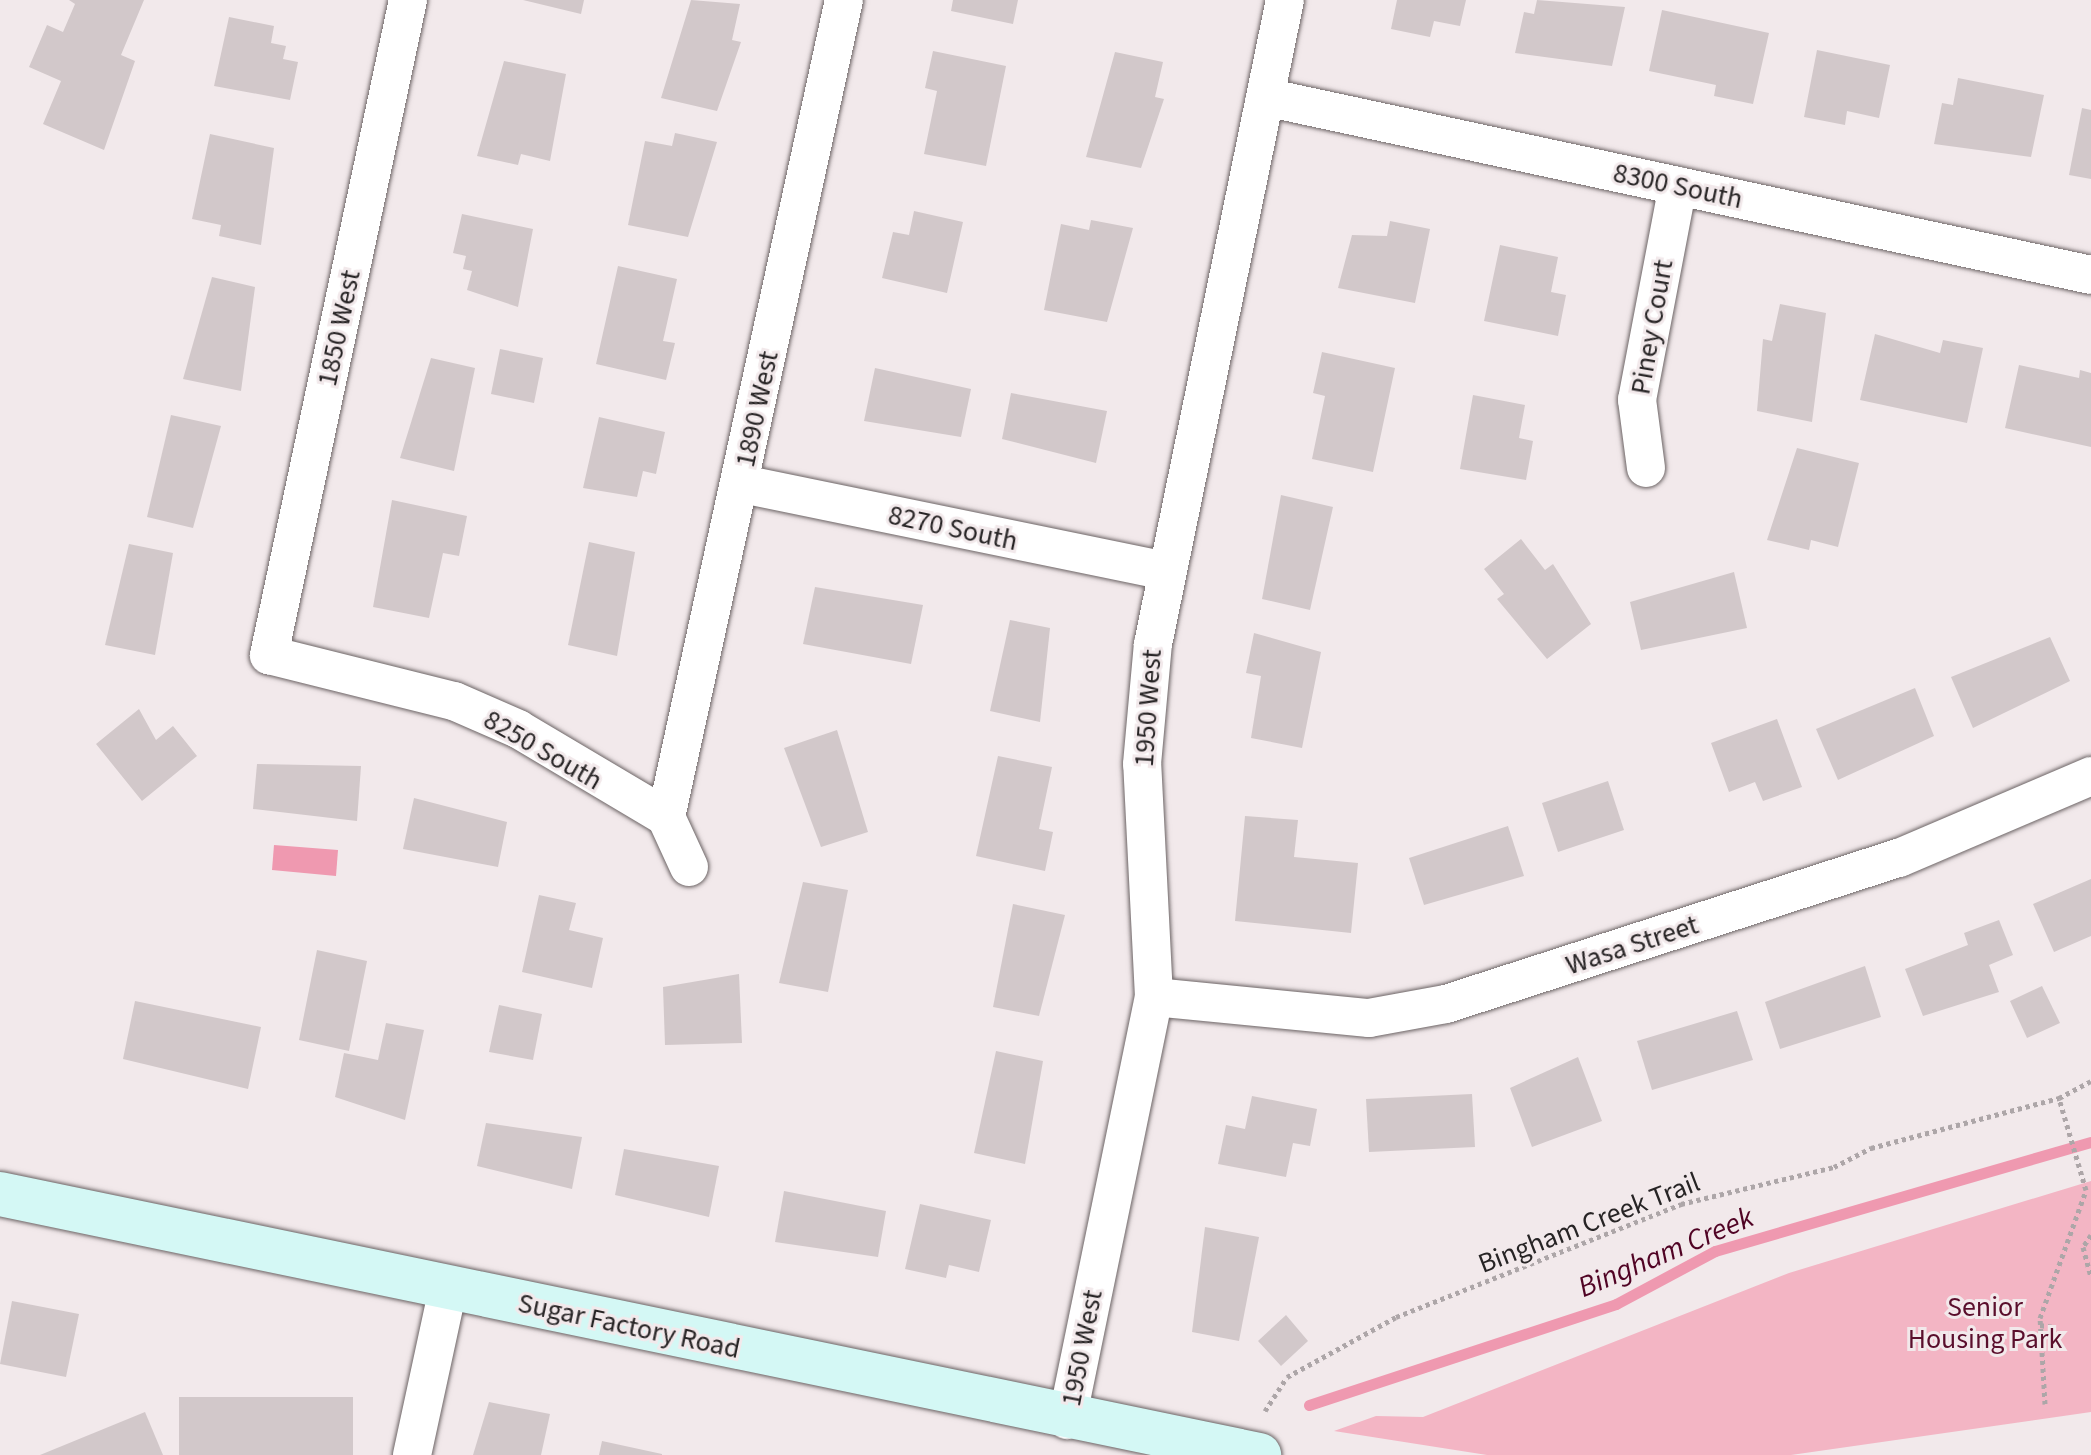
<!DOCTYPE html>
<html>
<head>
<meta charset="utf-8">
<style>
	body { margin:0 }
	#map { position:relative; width:2091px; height:1455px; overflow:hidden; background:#f2e9eb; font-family:"Source Sans 3",sans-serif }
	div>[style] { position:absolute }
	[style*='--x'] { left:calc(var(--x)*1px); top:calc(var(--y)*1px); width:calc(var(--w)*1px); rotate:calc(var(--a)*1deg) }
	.green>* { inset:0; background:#f3b5c4 }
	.water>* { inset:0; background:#ef99b0 }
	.stream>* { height:11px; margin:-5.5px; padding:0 5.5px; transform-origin:5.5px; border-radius:5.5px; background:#ef99b0 }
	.building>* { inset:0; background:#d2c8ca }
	.path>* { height:5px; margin-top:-2.5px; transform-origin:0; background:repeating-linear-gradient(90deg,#ada6a8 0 4px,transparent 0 8px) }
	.roads { filter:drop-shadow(0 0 2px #6c6465) drop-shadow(0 0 2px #6c6465) }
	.street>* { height:38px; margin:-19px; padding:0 19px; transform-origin:19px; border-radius:19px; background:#fff }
	.secondary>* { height:44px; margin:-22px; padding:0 22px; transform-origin:22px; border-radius:22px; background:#d4f8f5 }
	span { translate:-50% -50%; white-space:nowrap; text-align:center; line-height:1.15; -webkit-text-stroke:6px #f2e9eb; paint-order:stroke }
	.street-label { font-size:28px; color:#272425 }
	.park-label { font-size:28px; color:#5a0e2c }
	.water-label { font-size:30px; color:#500324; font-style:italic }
</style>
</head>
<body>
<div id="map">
	<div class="green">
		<i style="clip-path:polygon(2091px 1181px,2091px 1412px,1791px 1455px,1487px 1455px,1334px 1431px,1376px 1416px,1423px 1417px,1789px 1273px)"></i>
	</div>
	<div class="water">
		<i style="clip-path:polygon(274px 845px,338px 850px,336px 876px,272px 870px)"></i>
	</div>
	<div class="stream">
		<i style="--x:1309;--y:1405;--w:323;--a:-18.2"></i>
		<i style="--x:1616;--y:1304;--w:112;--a:-28.2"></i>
		<i style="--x:1715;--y:1251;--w:391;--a:-16.2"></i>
	</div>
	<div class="building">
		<i style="clip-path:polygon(69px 0,144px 0,121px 55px,135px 61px,104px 150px,43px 124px,61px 81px,29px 67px,47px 25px,63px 32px,75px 4px)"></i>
		<i style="clip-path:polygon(523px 0,584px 0,581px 14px)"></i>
		<i style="clip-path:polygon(691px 0,740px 4px,732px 40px,741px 42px,717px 111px,661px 98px)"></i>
		<i style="clip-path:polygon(953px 0,1018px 0,1013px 24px,951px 11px)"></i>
		<i style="clip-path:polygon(1397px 0,1466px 0,1460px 26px,1434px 21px,1430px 37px,1391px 29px)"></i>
		<i style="clip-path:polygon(1537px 0,1625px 7px,1612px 66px,1515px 53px,1524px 12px,1534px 14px)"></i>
		<i style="clip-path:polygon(1662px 10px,1769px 33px,1753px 104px,1714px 96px,1716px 85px,1649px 71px)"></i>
		<i style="clip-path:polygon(229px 17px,274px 26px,271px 43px,286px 46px,283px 59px,298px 62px,290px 100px,214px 86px)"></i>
		<i style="clip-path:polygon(1817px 50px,1890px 65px,1879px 118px,1847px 111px,1845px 125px,1804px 117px)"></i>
		<i style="clip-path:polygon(933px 51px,1006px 66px,986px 166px,924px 154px,937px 91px,925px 88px)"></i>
		<i style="clip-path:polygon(1115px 52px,1163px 62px,1155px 97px,1164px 99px,1141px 168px,1086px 157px)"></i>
		<i style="clip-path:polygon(504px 61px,566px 74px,550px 161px,521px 154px,518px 165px,477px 156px)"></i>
		<i style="clip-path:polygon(1958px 78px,2044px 95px,2031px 157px,1934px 144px,1942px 103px,1953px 105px)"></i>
		<i style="clip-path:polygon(2082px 108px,2091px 110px,2091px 179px,2069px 175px)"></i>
		<i style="clip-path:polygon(675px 133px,717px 142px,688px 237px,628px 225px,645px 141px,672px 146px)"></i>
		<i style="clip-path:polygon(210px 134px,274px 148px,261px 245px,219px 236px,221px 225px,192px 219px)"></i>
		<i style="clip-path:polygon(914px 211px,963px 222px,947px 293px,882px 278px,893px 232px,909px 235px)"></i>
		<i style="clip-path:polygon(462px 214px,533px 229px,518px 307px,467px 290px,472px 271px,463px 269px,466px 256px,453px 253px)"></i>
		<i style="clip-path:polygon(1091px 220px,1133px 228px,1107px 322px,1044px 310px,1061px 224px,1089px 230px)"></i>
		<i style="clip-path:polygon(1390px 221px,1430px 229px,1415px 303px,1338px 288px,1352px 235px,1387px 236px)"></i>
		<i style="clip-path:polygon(1500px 245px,1558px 257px,1551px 292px,1566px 295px,1558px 336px,1484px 321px)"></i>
		<i style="clip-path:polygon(618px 266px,677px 279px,663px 341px,675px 343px,666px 380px,596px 364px)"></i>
		<i style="clip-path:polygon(212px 277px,255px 287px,241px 391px,183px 379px)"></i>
		<i style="clip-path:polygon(1780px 304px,1826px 313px,1812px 422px,1757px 411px,1763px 339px,1772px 341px)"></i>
		<i style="clip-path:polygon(1875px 334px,1940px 353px,1943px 340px,1983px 348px,1967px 423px,1860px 400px)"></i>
		<i style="clip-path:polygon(500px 349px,543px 358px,534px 403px,491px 394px)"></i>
		<i style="clip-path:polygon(1322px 352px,1395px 368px,1373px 472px,1312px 459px,1325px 396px,1313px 393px)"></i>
		<i style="clip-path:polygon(431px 358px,475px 368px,454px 471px,400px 458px)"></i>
		<i style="clip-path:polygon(2019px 365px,2079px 378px,2080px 370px,2091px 373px,2091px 447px,2005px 428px)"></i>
		<i style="clip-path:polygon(875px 368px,971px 389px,961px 437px,864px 421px)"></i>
		<i style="clip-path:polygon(1011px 393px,1107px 411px,1096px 463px,1002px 439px)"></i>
		<i style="clip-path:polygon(1473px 395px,1525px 405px,1519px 438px,1533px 441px,1526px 480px,1460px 469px)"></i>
		<i style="clip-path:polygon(171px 415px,221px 426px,193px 528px,147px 517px)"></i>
		<i style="clip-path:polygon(599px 417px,665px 432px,656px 474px,643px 471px,637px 497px,583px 488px)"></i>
		<i style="clip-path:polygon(1797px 448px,1859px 463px,1838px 547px,1811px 540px,1809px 550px,1767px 540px)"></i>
		<i style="clip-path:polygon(1281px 495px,1333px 507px,1310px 610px,1262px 599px)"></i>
		<i style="clip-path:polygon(392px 500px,467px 516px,459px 556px,443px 553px,429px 618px,373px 607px)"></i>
		<i style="clip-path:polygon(1521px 539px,1545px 570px,1553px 564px,1591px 624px,1547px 659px,1497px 599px,1504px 594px,1484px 569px)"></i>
		<i style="clip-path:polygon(589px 542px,635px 552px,617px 656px,568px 645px)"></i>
		<i style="clip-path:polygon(129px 544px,173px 553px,155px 655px,105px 645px)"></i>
		<i style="clip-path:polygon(1734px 572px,1747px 628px,1641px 650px,1630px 602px)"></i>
		<i style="clip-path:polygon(815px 587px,923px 605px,911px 664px,803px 644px)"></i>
		<i style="clip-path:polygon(1010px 620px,1050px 628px,1040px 722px,990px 711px)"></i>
		<i style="clip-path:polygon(1254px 633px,1321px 652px,1302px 748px,1251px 738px,1261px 676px,1246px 673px)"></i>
		<i style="clip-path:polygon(2050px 637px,2070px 681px,1973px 728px,1951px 677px)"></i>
		<i style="clip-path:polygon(1915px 688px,1934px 736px,1838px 780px,1816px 729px)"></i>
		<i style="clip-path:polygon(139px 709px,156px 740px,173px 726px,197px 756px,142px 801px,96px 744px)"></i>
		<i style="clip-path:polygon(1777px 719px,1802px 787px,1763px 801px,1755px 782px,1729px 792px,1711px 743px)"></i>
		<i style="clip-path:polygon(837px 730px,868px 832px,821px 847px,784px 748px)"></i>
		<i style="clip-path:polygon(998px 756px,1052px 767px,1039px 829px,1053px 832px,1045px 871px,976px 856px)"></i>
		<i style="clip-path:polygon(257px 764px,361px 766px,357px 821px,253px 809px)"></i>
		<i style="clip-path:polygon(1608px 781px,1624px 830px,1558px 852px,1542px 803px)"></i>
		<i style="clip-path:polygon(414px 798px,507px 822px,498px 867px,403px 849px)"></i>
		<i style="clip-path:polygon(1245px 816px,1298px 820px,1294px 857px,1358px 863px,1351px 933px,1235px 921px)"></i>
		<i style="clip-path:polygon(1508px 826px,1524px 876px,1424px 905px,1409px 858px)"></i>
		<i style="clip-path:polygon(2091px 879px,2091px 936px,2054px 952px,2033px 904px)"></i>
		<i style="clip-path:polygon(803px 882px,848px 890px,828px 992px,779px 983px)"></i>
		<i style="clip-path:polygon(539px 895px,576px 903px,569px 930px,603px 938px,592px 988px,522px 972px)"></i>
		<i style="clip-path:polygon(1013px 904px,1065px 915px,1039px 1016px,993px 1007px)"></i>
		<i style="clip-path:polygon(1999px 920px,2013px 955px,1989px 965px,1999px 992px,1923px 1016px,1905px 969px,1968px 945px,1964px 933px)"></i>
		<i style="clip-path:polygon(317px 950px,367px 961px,349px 1051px,299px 1040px)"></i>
		<i style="clip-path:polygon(1865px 966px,1881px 1017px,1780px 1049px,1765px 1002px)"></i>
		<i style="clip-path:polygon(739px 974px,742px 1043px,665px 1045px,663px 987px)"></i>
		<i style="clip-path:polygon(2042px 986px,2060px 1023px,2027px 1038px,2010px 1001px)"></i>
		<i style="clip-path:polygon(135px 1001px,261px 1027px,248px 1089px,123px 1059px)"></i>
		<i style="clip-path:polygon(499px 1005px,542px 1014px,533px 1060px,489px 1052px)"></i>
		<i style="clip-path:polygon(1737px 1011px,1753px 1060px,1652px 1090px,1637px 1041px)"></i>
		<i style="clip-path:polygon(386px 1023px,424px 1030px,405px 1120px,335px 1097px,344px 1053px,378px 1060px)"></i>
		<i style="clip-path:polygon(996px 1051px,1043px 1061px,1025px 1164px,974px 1153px)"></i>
		<i style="clip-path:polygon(1578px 1057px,1602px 1121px,1532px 1147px,1510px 1088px)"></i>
		<i style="clip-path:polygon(1472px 1094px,1475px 1147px,1369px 1152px,1366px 1099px)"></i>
		<i style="clip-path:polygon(1252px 1096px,1317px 1109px,1310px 1146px,1293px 1143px,1286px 1177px,1218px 1164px,1226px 1125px,1245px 1129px)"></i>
		<i style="clip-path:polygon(486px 1123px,582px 1137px,572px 1189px,477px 1166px)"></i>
		<i style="clip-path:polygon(624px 1149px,719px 1166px,709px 1217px,615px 1195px)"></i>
		<i style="clip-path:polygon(784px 1191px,886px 1211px,878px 1257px,775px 1242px)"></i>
		<i style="clip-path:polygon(920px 1204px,991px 1220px,979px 1272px,949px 1265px,946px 1278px,905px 1269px)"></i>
		<i style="clip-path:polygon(1205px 1227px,1259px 1237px,1239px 1341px,1192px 1332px)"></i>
		<i style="clip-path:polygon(12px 1301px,79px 1314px,66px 1377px,0 1364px)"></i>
		<i style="clip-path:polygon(1286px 1315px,1308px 1341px,1281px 1366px,1258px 1341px)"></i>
		<i style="clip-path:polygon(179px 1397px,353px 1397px,353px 1455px,179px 1455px)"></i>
		<i style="clip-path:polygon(489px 1402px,550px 1414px,541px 1455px,473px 1455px)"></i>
		<i style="clip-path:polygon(145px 1412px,163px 1455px,40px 1455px)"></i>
		<i style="clip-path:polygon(602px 1441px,662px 1454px,662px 1455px,599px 1455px)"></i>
	</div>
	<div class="path">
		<i style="--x:2091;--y:1235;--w:14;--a:124"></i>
		<i style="--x:2083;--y:1247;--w:30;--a:75"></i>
		<i style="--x:2040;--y:1325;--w:14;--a:8"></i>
		<i style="--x:2045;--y:1404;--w:86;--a:-93.3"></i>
		<i style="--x:2040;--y:1318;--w:136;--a:-70.2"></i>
		<i style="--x:2086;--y:1190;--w:96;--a:-106.4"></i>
		<i style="--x:1265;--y:1411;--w:40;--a:-57.1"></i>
		<i style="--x:1287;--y:1377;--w:124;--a:-28.8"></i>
		<i style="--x:1396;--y:1317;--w:307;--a:-21.6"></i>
		<i style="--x:1681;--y:1204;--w:157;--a:-13.6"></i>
		<i style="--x:1834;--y:1167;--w:42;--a:-27.2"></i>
		<i style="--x:1871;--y:1148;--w:195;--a:-14.9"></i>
		<i style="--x:2059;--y:1098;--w:36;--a:-28"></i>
	</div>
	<div class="roads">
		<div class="street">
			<i style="--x:408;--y:0;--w:670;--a:101.98"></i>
			<i style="--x:269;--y:655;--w:191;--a:14"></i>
			<i style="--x:454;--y:701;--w:70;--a:23.6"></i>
			<i style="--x:518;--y:729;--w:172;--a:30.7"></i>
			<i style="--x:666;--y:817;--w:55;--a:65.3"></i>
			<i style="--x:1265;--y:97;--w:845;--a:12.16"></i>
			<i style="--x:1646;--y:468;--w:69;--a:-97.5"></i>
			<i style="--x:1637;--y:400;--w:218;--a:-79.2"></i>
			<i style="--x:742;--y:484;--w:432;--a:11.6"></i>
			<i style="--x:666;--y:817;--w:836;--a:-77.71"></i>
			<i style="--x:1154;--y:997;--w:216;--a:5.6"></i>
			<i style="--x:1369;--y:1018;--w:78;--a:-10.3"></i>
			<i style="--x:1446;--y:1004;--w:476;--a:-17.9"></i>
			<i style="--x:1899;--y:858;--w:209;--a:-23.1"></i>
			<i style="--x:1067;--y:1420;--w:432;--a:-78.4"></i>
			<i style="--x:1154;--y:997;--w:233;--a:-92.9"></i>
			<i style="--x:1142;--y:764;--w:121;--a:-84.8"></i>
			<i style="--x:1153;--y:644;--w:657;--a:-78.42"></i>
			<i style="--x:412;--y:1455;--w:171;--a:-77.8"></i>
		</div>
		<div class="secondary">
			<i style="--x:0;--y:1194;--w:1286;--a:11.71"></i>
		</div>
	</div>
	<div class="street-label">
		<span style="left:1678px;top:186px;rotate:12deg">8300 South</span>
		<span style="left:1652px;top:327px;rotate:-80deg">Piney Court</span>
		<span style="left:339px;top:328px;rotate:-78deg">1850 West</span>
		<span style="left:757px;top:409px;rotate:-78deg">1890 West</span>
		<span style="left:953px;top:528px;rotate:12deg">8270 South</span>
		<span style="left:1148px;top:708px;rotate:-86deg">1950 West</span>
		<span style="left:543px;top:750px;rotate:30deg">8250 South</span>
		<span style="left:1632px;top:945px;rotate:-18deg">Wasa Street</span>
		<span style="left:1589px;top:1223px;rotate:-21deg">Bingham Creek Trail</span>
		<span style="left:629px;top:1326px;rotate:12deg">Sugar Factory Road</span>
		<span style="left:1082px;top:1348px;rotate:-79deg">1950 West</span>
	</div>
	<div class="park-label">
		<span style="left:1985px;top:1323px">Senior<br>Housing Park</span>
	</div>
	<div class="water-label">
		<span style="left:1666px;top:1253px;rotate:-23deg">Bingham Creek</span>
	</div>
</div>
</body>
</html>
